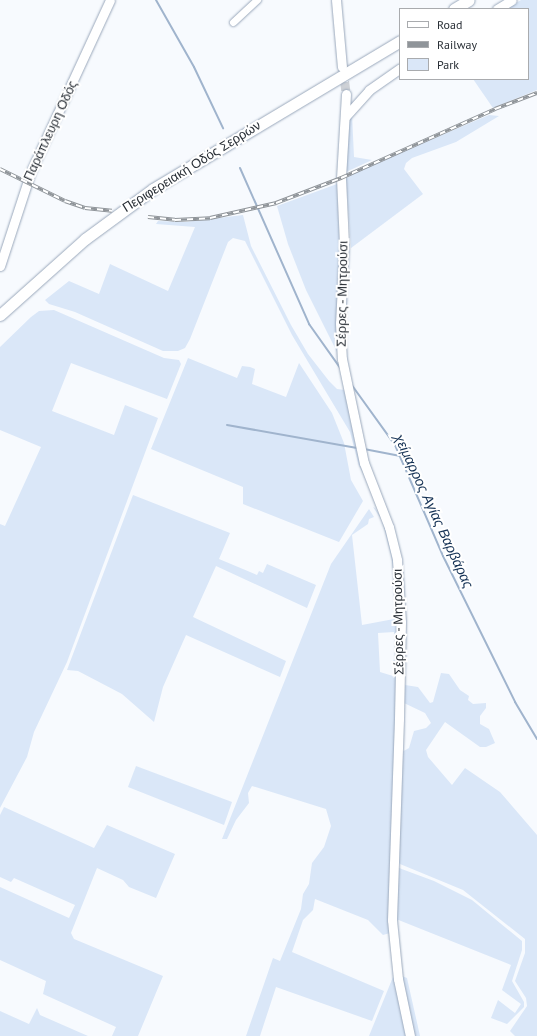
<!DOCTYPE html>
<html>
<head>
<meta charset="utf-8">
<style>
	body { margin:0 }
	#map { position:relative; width:537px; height:1036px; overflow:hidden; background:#f7fafe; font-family:"PT Sans",sans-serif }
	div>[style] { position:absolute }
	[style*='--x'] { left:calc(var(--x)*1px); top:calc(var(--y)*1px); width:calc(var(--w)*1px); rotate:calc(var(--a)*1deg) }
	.green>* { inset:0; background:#dae7f8 }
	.stream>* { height:2px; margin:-1px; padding:0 1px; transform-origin:1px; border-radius:1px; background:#a0b4cd }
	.tertiary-tunnel>* { height:9px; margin-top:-4.5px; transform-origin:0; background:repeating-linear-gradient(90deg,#ced1d6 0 9px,transparent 0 13.5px) }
	.roads { filter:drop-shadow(0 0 1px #9aa8bb) drop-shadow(0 0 1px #9aa8bb) }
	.minor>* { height:7px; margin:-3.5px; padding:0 3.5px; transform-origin:3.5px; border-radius:3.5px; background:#fff }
	.tertiary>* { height:9px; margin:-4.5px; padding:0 4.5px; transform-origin:4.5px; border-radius:4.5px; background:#fff }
	.primary>* { height:11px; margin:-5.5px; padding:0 5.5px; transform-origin:5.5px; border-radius:5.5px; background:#fff }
	.rail>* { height:3.5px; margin-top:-1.75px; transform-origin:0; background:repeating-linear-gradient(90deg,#fff 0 6px,#8f9499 0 12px); box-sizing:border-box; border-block:1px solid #8f9499 }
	span { translate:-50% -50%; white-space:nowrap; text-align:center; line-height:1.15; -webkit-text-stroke:4px #fff; paint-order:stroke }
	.street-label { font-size:13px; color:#282e35 }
	.water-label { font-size:14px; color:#153255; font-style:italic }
	.legend { position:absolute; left:399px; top:8px; width:130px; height:72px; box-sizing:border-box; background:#fff; border:1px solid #a9abae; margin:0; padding:5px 7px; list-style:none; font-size:12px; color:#282e35 }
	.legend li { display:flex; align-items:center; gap:8px; height:20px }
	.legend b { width:20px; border:1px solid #a9abae }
</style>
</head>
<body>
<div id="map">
	<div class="green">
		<i style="clip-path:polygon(521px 0,537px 0,537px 90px,493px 108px,473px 79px,528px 79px,528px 9px,506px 9px)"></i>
		<i style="clip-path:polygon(352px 114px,354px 157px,372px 160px,346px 172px,348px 126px)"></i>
		<i style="clip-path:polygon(489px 115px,499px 116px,456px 142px,412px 158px,406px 163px,404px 169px,423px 194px,351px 248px,346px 179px,354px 172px)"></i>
		<i style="clip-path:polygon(337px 184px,340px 255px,340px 358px,306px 290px,288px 244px,277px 206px)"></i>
		<i style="clip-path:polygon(243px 215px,251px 246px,291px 325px,308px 354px,329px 381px,337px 389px,345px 390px,354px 438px,366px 478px,359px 466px,350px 432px,292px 335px,245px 241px,233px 238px,228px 242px,190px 339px,185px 348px,178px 351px,163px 351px,75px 312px,49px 304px,45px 300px,69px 281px,99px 294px,110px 264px,168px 291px,195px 227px,156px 224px,158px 221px,185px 222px)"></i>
		<i style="clip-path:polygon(54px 310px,164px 358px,179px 360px,181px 364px,167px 399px,71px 363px,52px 411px,114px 435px,125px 405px,158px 418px,67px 662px,34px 732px,27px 757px,0 808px,0 524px,5px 526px,41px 447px,0 430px,0 347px,31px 317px,39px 311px)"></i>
		<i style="clip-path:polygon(188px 358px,237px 378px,242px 366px,250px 367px,255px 369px,252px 384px,286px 397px,299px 363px,332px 413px,344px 443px,351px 480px,363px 501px,339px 542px,243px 504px,243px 487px,151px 449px)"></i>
		<i style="clip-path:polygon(133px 495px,230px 533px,219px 559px,257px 575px,259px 571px,263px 573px,267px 564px,316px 585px,307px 608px,216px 566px,193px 617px,286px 661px,280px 677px,186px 635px,163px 687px,154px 722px,122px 694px,78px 671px,67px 670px)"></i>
		<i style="clip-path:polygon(373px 507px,375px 508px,386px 525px,397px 583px,397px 650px,395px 649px,394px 632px,378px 633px,380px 672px,393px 676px,393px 660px,397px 661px,390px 933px,383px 935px,368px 920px,315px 899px,313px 910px,303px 920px,292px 952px,384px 991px,372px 1021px,276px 987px,260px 1036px,246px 1036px,273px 958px,280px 961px,301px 909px,303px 894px,309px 884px,312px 863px,324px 847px,331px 826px,326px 809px,252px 786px,248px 793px,249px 803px,236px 820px,227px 839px,222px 839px,331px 564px,369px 509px,374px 517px,369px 519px,368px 524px,352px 535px,362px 625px,394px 619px,395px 581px,391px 555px,382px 520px)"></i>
		<i style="clip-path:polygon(441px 673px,449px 674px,460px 690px,469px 696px,468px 700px,473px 704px,486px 703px,486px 708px,480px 716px,480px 724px,489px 729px,495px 743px,486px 747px,480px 747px,445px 722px,426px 750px,428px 757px,452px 785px,465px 768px,500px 792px,537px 835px,537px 1036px,515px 1036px,510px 1031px,527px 1006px,526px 998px,515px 981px,525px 953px,525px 939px,463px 890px,400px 864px,397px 861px,402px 752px,409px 748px,414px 731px,426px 728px,431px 723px,425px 713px,404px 703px,405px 685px,418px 687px,430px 703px,433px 702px)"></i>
		<i style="clip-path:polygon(136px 766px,232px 802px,224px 825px,128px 787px)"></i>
		<i style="clip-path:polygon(4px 807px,94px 848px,107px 825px,175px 854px,156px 898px,129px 887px,123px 880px,97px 868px,71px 933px,74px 939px,163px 976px,138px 1036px,112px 1036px,116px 1027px,43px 994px,46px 981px,0 960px,0 887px,69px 918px,75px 905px,14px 878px,11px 882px,0 877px,0 815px)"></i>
		<i style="clip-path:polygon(399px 868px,434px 881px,472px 900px,522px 941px,522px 950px,512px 981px,524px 1002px,524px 1007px,507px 1024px,491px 1018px,498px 1000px,515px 1013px,521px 1004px,502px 990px,511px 965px,396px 919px)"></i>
		<i style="clip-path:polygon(402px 976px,407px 978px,420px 1036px,414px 1036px)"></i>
		<i style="clip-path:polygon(393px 977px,395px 980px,408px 1036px,369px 1036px)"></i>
		<i style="clip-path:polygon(37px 1008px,40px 1015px,88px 1036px,0 1036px,0 1011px,29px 1024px)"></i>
	</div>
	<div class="stream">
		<i style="--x:156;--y:0;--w:77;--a:60.4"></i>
		<i style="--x:194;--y:67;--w:68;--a:64.6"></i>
		<i style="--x:240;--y:168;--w:171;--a:66.1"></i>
		<i style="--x:309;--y:324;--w:55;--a:54.6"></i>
		<i style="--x:351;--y:384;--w:75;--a:54.2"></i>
		<i style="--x:395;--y:445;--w:121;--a:66.6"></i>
		<i style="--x:443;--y:556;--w:163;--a:63.7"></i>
		<i style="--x:515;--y:702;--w:43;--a:59.3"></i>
		<i style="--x:227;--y:425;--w:132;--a:10"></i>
		<i style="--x:364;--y:449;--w:37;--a:11"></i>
	</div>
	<div class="tertiary-tunnel">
		<i style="--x:343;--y:68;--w:26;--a:83"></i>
	</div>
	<div class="roads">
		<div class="minor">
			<i style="--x:233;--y:22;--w:33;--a:-43"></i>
		</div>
		<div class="tertiary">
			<i style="--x:336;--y:0;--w:67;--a:84.9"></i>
			<i style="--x:497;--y:9;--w:17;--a:-31"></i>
			<i style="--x:346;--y:94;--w:84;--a:93.4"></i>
			<i style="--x:341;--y:178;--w:67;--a:87.4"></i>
			<i style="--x:344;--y:245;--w:78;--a:92.9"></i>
			<i style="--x:340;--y:323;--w:36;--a:87"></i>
			<i style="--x:342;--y:359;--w:106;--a:78.1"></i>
			<i style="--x:364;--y:463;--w:69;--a:68.7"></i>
			<i style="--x:389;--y:527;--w:34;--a:76"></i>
			<i style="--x:397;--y:560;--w:62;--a:86.3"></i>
			<i style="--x:401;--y:622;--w:97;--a:91.2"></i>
			<i style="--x:399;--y:719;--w:201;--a:92"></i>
			<i style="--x:392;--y:920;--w:59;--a:84.2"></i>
			<i style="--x:398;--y:979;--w:58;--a:78.1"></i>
			<i style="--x:345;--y:117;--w:36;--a:-48"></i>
			<i style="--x:369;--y:90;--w:38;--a:-35"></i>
			<i style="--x:0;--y:266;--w:100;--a:-71.9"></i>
			<i style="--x:31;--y:171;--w:188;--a:-65.2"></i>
		</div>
		<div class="primary">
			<i style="--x:454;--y:9;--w:17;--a:-31"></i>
			<i style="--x:0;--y:315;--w:114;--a:-41.8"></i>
			<i style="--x:85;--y:239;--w:84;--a:-36.3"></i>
			<i style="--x:153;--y:189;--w:288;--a:-30.9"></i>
		</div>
	</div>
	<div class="rail">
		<i style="--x:0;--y:169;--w:72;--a:26.2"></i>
		<i style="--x:65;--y:201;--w:21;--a:19"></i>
		<i style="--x:85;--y:208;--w:27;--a:6"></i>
		<i style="--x:148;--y:217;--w:27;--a:6"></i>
		<i style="--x:175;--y:220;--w:35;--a:-3"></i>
		<i style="--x:210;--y:218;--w:68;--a:-12.8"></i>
		<i style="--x:276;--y:203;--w:70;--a:-21"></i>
		<i style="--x:341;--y:178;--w:169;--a:-24.1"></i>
		<i style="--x:495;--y:109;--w:45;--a:-20.9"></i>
	</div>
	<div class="street-label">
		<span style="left:51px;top:131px;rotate:-65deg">Παράπλευρη Οδός</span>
		<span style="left:192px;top:167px;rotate:-32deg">Περιφερειακή Οδός Σερρών</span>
		<span style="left:343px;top:294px;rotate:-89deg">Σέρρες - Μητρούσι</span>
		<span style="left:399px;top:622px;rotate:-91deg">Σέρρες - Μητρούσι</span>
	</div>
	<div class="water-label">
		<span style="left:434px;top:511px;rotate:65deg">χείμαρρος Αγίας Βαρβάρας</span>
	</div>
	<ul class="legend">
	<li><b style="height:5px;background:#fff"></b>Road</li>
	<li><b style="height:5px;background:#8f9499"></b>Railway</li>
	<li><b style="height:11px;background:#dae7f8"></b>Park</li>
	</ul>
</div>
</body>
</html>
